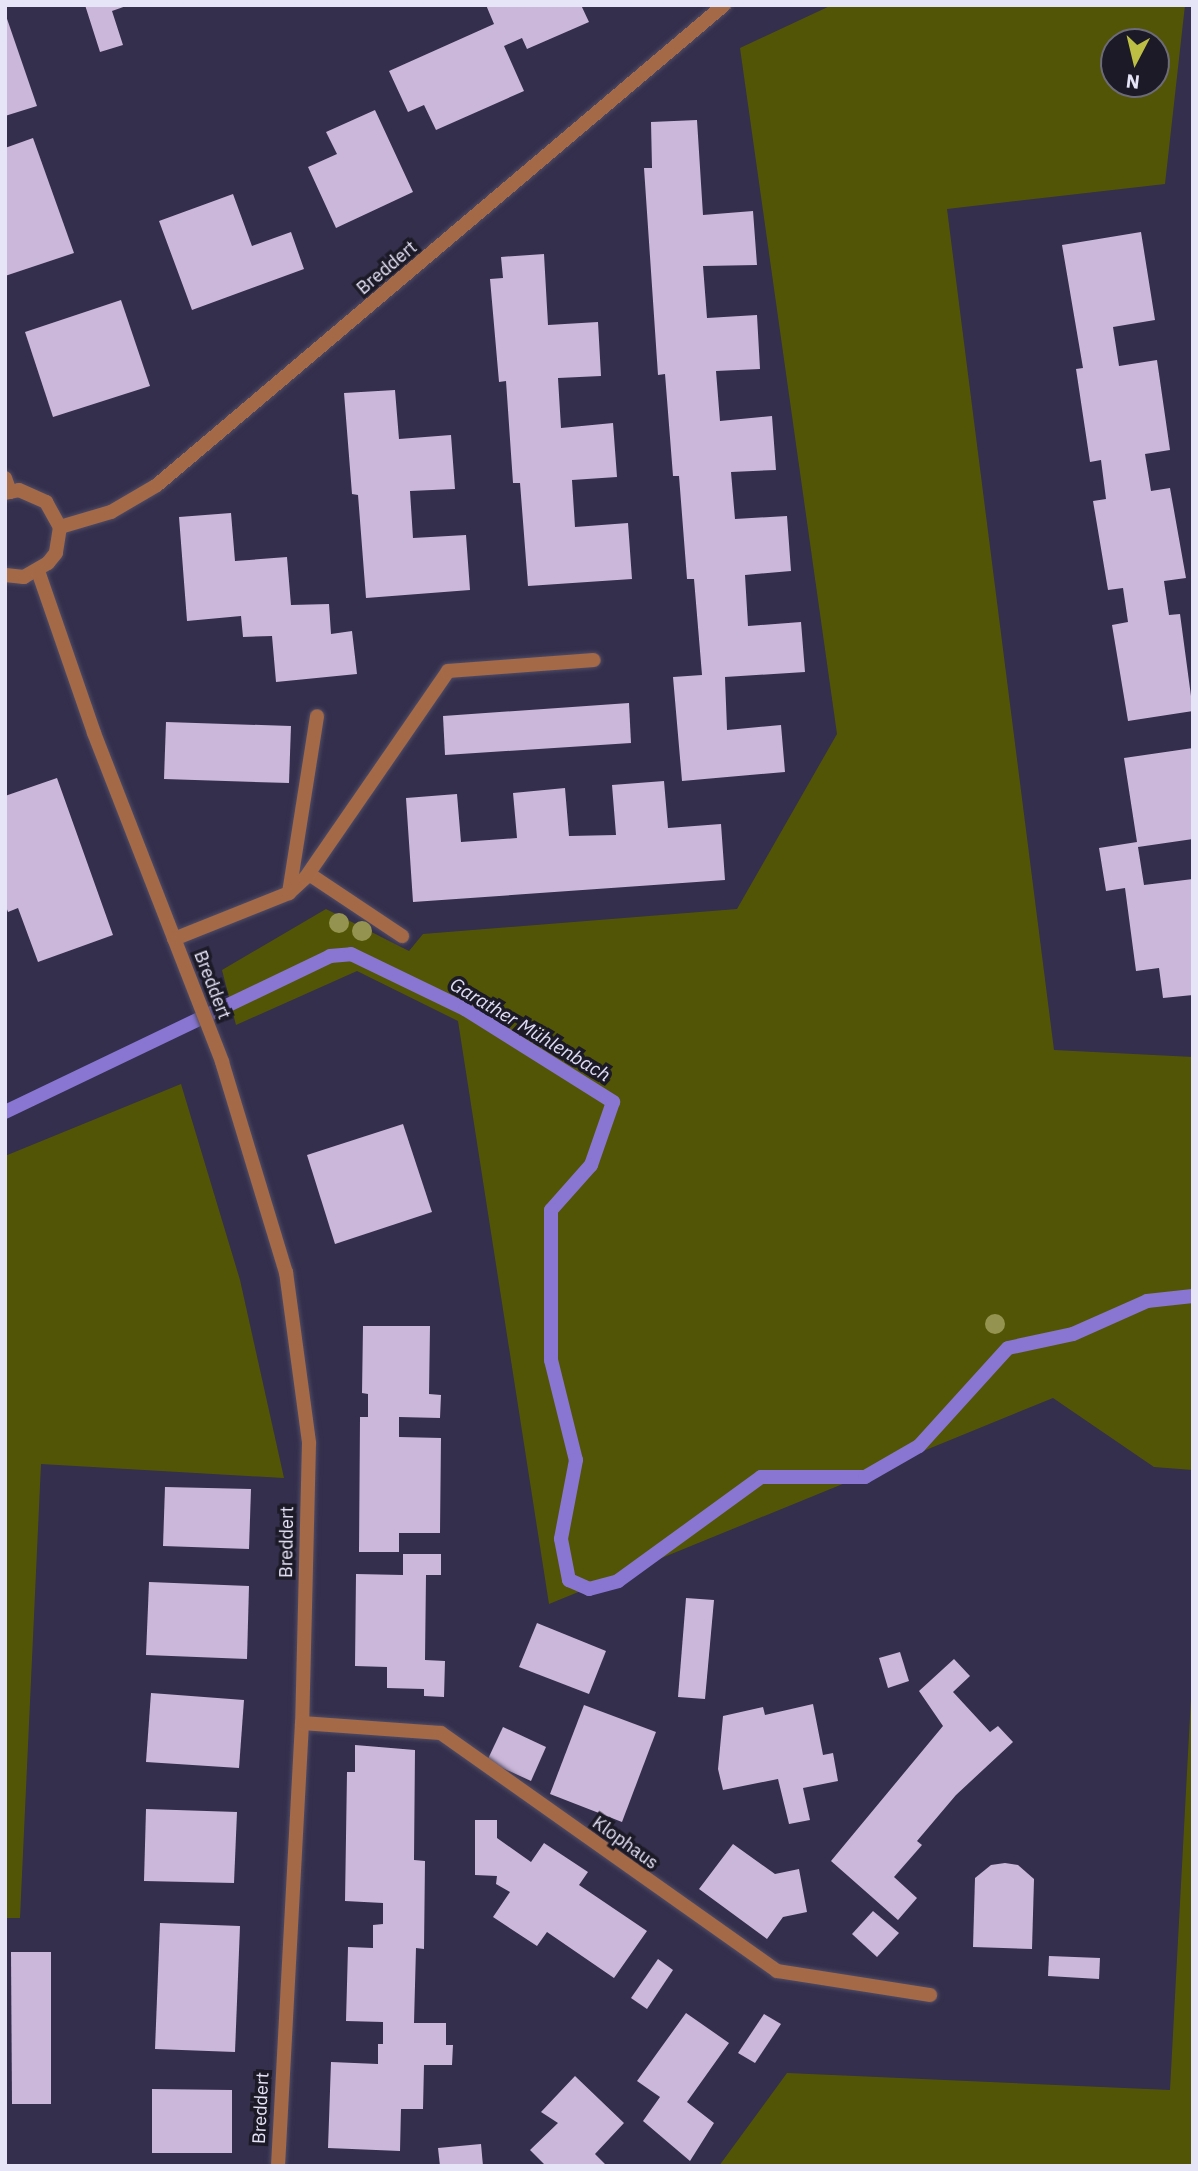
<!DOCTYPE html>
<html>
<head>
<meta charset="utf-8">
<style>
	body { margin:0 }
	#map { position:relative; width:1198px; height:2171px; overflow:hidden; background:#342f4c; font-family:"IBM Plex Sans",sans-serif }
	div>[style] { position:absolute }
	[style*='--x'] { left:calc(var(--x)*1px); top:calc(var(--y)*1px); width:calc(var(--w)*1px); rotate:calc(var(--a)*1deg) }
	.green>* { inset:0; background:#535506 }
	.stream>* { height:14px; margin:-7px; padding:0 7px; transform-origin:7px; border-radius:7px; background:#8876d2 }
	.building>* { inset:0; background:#cbb7d9 }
	.roads { filter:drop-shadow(0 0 2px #504c67) drop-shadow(0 0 2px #504c67) }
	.lane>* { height:14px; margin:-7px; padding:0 7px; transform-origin:7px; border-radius:7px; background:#a46a48 }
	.street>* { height:14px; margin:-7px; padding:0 7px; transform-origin:7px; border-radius:7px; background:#a46a48 }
	.trees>* { width:20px; height:20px; margin:-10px; border-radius:50%; background:#949450 }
	span { translate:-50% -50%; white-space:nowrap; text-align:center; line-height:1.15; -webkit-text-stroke:7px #1c1a27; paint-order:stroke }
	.street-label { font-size:18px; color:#e6e4f7 }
	.water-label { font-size:19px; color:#e0ddf6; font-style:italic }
	.frame { position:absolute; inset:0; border:7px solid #e6e4f7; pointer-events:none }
	.north { position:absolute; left:1100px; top:28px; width:70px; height:70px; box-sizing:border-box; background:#1c1a27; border:2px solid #6d6b7a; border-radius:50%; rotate:187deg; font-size:19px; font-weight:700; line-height:28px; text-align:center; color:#e6e4f7 }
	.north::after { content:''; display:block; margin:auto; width:24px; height:32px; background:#bcbf44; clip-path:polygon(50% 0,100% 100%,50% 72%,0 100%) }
</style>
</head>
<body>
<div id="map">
	<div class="green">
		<i style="clip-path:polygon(evenodd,832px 5px,1185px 5px,1165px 184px,947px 209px,1054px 1050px,1193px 1057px,1193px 1470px,1154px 1467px,1053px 1398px,549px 1604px,458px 1021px,357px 971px,236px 1025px,222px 970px,326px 909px,409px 951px,423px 934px,737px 909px,837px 734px,740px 48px,832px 5px,1114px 42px,1156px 42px,1156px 84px,1114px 84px,1114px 42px)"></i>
		<i style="clip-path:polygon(181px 1084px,240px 1280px,284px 1478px,41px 1464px,20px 1918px,5px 1918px,5px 1156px)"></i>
		<i style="clip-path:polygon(1193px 1660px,1193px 2166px,719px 2166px,787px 2073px,1170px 2090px)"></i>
	</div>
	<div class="stream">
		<i style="--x:5;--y:1112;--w:361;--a:-25.6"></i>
		<i style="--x:330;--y:956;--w:21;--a:-5"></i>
		<i style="--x:351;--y:954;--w:127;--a:25.8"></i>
		<i style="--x:465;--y:1009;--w:175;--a:32.1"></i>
		<i style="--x:613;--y:1102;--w:67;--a:109.2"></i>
		<i style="--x:591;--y:1165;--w:60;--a:131.6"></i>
		<i style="--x:551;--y:1210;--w:150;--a:90"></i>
		<i style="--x:551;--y:1360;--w:103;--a:76"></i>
		<i style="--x:576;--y:1460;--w:80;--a:100.8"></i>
		<i style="--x:561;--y:1539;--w:42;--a:79"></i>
		<i style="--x:569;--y:1580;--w:22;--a:24"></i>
		<i style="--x:589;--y:1589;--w:30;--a:-15"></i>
		<i style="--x:618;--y:1581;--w:177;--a:-36"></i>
		<i style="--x:761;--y:1477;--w:104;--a:0"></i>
		<i style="--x:865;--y:1477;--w:62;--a:-29.9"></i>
		<i style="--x:919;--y:1446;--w:132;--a:-47.8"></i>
		<i style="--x:1008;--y:1348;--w:66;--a:-12.2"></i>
		<i style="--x:1073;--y:1334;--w:81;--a:-24"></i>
		<i style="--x:1147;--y:1301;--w:46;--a:-6.2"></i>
	</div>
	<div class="building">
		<i style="clip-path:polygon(85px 5px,129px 5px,112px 11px,123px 45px,100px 52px)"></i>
		<i style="clip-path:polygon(486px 5px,581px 5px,589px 22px,527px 49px,522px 38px,504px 46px,524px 91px,436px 130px,424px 105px,408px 112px,389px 71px,494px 24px)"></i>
		<i style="clip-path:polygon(5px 13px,37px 106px,5px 116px)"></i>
		<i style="clip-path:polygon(375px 110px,413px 192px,336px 228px,308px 167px,337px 154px,326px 132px)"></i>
		<i style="clip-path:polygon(697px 120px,703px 215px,753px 211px,757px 265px,703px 266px,707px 318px,757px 315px,760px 369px,716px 371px,720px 421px,772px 416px,776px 470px,731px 472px,735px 519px,787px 516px,791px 571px,745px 575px,748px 626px,801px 622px,805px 672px,725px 677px,727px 730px,781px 725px,785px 772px,682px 781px,673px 677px,702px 675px,694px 579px,687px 579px,679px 476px,673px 476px,665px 374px,658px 375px,644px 168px,652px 168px,651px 122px)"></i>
		<i style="clip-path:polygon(33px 138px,74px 253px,5px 276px,5px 148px)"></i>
		<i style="clip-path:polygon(233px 194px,252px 246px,291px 232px,304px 269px,192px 310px,159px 221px)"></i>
		<i style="clip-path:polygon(1141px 232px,1155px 320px,1113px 327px,1119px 366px,1157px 360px,1170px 450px,1145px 454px,1151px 491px,1170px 488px,1186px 578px,1164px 581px,1169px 615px,1180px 614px,1193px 711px,1128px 721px,1112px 625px,1128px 622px,1123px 588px,1108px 590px,1093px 501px,1106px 499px,1101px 460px,1090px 462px,1076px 369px,1083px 368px,1062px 245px)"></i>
		<i style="clip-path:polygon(544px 254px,548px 325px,598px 322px,601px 376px,558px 378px,561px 428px,613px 423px,617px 477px,572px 480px,575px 527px,628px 523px,632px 579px,528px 586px,520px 483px,513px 483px,506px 381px,499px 382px,490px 279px,503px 278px,501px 257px)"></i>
		<i style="clip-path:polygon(121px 300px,150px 386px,53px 417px,25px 332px)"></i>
		<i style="clip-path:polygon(395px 390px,399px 439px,451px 435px,455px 489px,410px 491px,413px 538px,466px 535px,470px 590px,366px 598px,358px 495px,352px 494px,344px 393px)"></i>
		<i style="clip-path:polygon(231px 513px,235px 561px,287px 557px,291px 605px,329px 604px,331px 634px,352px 631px,357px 674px,276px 682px,272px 636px,243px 637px,241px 616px,187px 621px,179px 517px)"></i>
		<i style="clip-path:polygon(629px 703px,631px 743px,445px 755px,443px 716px)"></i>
		<i style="clip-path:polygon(166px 722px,291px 726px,289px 783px,164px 779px)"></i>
		<i style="clip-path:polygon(1193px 748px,1193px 839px,1138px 847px,1144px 885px,1193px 879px,1193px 995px,1163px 998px,1159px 968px,1136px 971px,1125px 888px,1106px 891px,1099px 848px,1137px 842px,1124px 758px)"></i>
		<i style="clip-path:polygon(57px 778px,113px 935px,38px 962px,18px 908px,8px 912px,5px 904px,5px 796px)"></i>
		<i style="clip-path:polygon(664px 781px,668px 828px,721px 824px,725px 880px,413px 902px,406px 798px,457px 794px,461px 842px,517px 838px,513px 793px,565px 788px,569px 836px,616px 835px,612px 785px)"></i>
		<i style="clip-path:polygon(403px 1124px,432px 1212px,335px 1244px,307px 1155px)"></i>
		<i style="clip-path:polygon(363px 1326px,430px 1326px,429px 1394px,441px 1395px,440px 1418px,399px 1417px,399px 1437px,441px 1438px,440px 1533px,399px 1533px,399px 1552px,359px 1552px,360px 1417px,368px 1417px,368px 1394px,362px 1393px)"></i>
		<i style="clip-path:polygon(165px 1487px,251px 1489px,249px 1549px,163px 1546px)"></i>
		<i style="clip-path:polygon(403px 1554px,441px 1554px,441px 1575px,426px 1575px,425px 1660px,445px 1661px,444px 1697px,424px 1696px,424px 1689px,387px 1688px,387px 1667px,355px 1666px,356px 1574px,403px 1575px)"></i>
		<i style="clip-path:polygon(149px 1582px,249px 1586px,247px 1659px,146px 1655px)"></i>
		<i style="clip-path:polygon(686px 1598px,714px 1600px,705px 1699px,678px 1697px)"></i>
		<i style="clip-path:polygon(537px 1623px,606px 1651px,589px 1694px,519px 1667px)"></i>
		<i style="clip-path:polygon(900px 1652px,909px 1681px,888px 1688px,879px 1658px)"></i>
		<i style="clip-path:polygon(954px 1659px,970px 1676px,953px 1692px,990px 1732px,998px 1726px,1013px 1742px,956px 1795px,917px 1841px,922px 1845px,894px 1877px,917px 1898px,898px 1920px,831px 1861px,943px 1726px,919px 1691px)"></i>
		<i style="clip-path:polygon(151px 1693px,244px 1700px,239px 1768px,146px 1762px)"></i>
		<i style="clip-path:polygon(813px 1704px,823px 1755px,833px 1753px,838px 1781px,803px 1788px,810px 1820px,789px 1824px,778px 1779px,723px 1790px,718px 1769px,723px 1716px,763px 1707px,765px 1715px)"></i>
		<i style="clip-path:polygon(584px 1705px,656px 1732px,622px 1822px,550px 1794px)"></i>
		<i style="clip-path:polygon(503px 1727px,546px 1747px,531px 1781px,487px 1761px)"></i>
		<i style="clip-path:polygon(355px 1745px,415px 1750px,414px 1860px,425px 1861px,424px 1949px,416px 1948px,414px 2023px,446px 2023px,446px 2045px,453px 2045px,452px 2065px,424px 2065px,423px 2109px,401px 2109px,400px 2151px,328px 2148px,331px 2062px,378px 2064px,378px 2044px,383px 2044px,383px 2022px,346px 2021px,348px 1947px,373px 1948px,373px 1925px,383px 1924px,383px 1903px,345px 1901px,347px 1772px,355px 1772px)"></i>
		<i style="clip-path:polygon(146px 1809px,237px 1812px,234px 1883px,144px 1881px)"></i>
		<i style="clip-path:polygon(475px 1820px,497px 1820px,497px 1838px,531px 1862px,544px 1843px,588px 1872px,579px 1885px,647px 1931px,614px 1978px,547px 1932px,537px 1946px,493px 1917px,510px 1892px,496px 1884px,497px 1876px,475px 1875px)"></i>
		<i style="clip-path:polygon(733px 1844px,775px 1874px,799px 1869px,807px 1912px,783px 1917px,767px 1939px,699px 1889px)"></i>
		<i style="clip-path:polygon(1005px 1863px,1018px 1865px,1034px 1879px,1032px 1949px,973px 1947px,975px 1878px,991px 1865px)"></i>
		<i style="clip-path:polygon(873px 1911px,899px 1933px,877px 1957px,852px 1934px)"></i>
		<i style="clip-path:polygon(160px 1923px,240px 1926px,235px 2052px,155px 2049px)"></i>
		<i style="clip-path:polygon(11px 1952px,51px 1952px,51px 2104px,12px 2104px)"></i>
		<i style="clip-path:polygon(1049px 1956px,1100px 1958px,1099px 1979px,1048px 1976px)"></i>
		<i style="clip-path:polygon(658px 1959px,673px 1970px,647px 2009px,631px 1998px)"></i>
		<i style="clip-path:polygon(686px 2013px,729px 2043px,687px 2102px,714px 2123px,690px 2161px,643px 2121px,660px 2097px,637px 2081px)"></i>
		<i style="clip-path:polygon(764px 2014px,781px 2024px,755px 2063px,738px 2053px)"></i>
		<i style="clip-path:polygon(575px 2076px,624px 2123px,595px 2154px,607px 2166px,546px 2166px,530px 2150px,558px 2123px,541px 2112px)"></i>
		<i style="clip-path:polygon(152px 2089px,232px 2090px,232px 2153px,152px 2153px)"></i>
		<i style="clip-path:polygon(481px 2144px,483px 2166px,440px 2166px,438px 2148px)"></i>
	</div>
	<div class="roads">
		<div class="lane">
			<i style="--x:309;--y:874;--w:112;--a:33.7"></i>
			<i style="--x:289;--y:893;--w:179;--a:-81"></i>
		</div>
		<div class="street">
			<i style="--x:5;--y:478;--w:15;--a:70"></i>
			<i style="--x:5;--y:493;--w:14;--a:-12"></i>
			<i style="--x:19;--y:490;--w:30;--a:24"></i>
			<i style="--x:46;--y:502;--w:29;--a:61"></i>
			<i style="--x:60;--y:527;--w:26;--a:99"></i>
			<i style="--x:56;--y:553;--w:13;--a:129"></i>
			<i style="--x:48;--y:563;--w:28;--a:150"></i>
			<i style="--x:24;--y:577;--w:19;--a:-174"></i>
			<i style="--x:60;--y:527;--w:53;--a:-16.4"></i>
			<i style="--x:111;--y:512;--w:53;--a:-30.4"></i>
			<i style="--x:157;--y:485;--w:743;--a:-40.25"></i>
			<i style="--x:38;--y:571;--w:171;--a:70.9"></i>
			<i style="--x:94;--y:733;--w:353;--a:68.7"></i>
			<i style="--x:222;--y:1062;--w:220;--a:73.1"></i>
			<i style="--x:286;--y:1272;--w:173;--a:82.3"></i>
			<i style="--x:309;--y:1443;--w:280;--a:91.4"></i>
			<i style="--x:302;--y:1723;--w:444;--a:93.1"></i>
			<i style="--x:174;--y:939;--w:124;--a:-21.8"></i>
			<i style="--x:289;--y:893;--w:23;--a:-43"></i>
			<i style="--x:306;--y:877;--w:250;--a:-55.4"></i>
			<i style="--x:448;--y:671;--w:146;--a:-4.3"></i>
			<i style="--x:302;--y:1723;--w:139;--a:4.1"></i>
			<i style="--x:441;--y:1733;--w:412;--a:35.3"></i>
			<i style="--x:777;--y:1971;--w:155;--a:8.9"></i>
		</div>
	</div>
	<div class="trees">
		<i style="left:339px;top:923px"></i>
		<i style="left:362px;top:931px"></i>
		<i style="left:995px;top:1324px"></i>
	</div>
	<div class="street-label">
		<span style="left:387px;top:268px;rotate:-40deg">Breddert</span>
		<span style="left:212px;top:985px;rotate:69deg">Breddert</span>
		<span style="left:287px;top:1542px;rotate:-89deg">Breddert</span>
		<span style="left:625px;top:1843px;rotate:36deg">Klophaus</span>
		<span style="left:261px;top:2108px;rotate:-87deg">Breddert</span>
	</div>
	<div class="water-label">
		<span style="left:530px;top:1030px;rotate:31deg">Garather Mühlenbach</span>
	</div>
	<div class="frame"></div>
	<div class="north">N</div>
</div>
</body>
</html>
